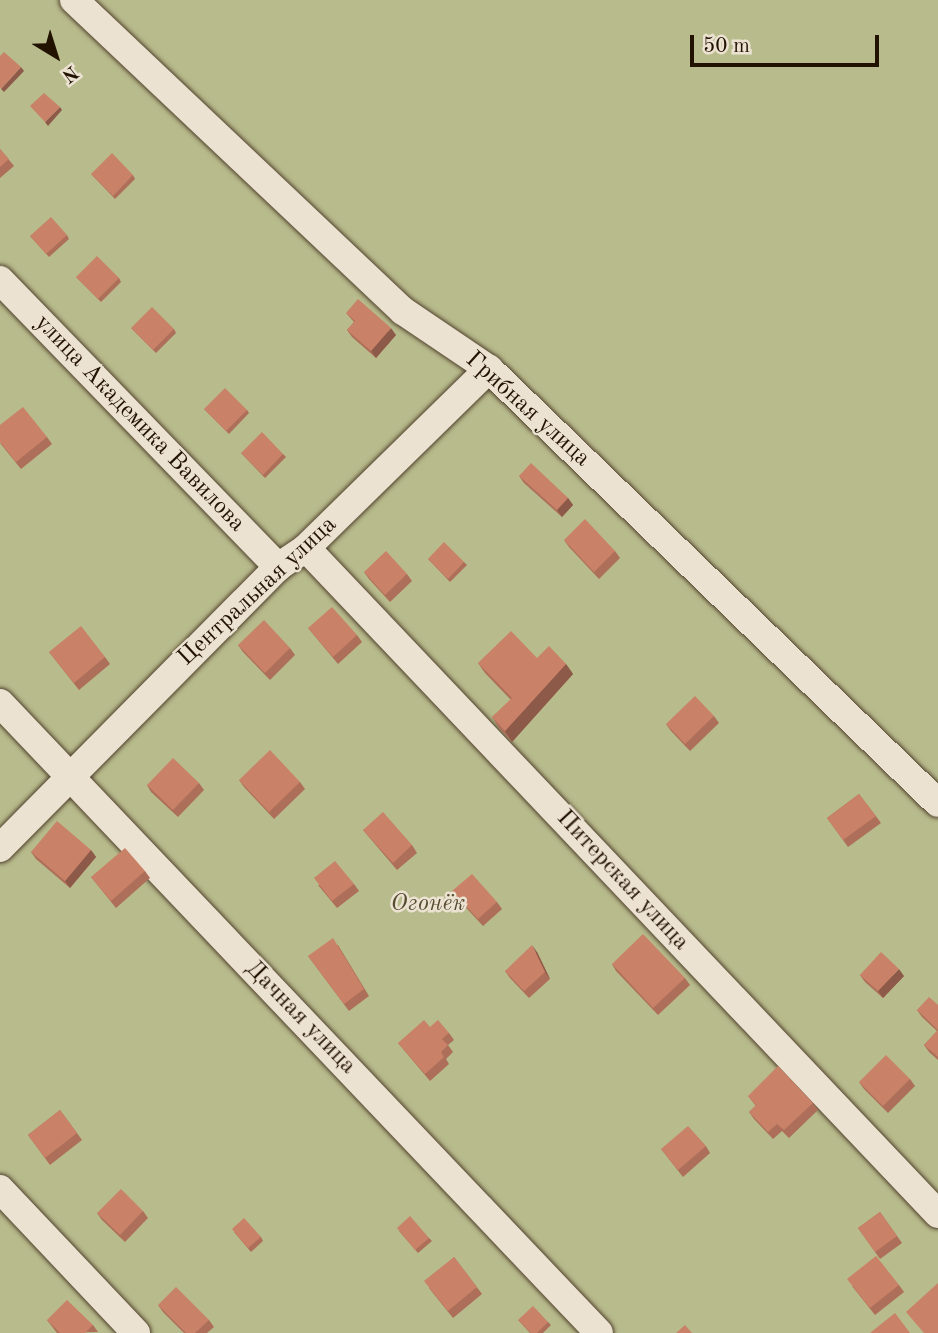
<!DOCTYPE html>
<html>
<head>
<meta charset="utf-8">
<style>
	body { margin:0 }
	#map { position:relative; width:938px; height:1333px; overflow:hidden; background:#e2d3ba; font-family:"Old Standard TT",serif }
	div>[style] { position:absolute }
	[style*='--x'] { left:calc(var(--x)*1px); top:calc(var(--y)*1px); width:calc(var(--w)*1px); rotate:calc(var(--a)*1deg) }
	.green>* { inset:0; background:#b8bb8c }
	.roads { filter:drop-shadow(0 0 2px #52422e) drop-shadow(0 0 2px #52422e) }
	.minor>* { height:28px; margin:-14px; padding:0 14px; transform-origin:14px; border-radius:14px; background:#ece2d2 }
	.wall>* { inset:0; background:#ad6f59 }
	.shaded-wall>* { inset:0; background:#8d5a49 }
	.building>* { inset:0; background:#c98168 }
	span { translate:-50% -50%; white-space:nowrap; text-align:center; line-height:1.15; -webkit-text-stroke:5px #ece2d2; paint-order:stroke }
	.street-label { font-size:24px; color:#221200 }
	.park-label { font-size:24px; color:#564d31; font-style:italic }
	.north { position:absolute; left:21px; top:21px; width:70px; height:70px; -webkit-text-stroke:5px #ece2d2; paint-order:stroke; rotate:142deg; font-size:19px; font-weight:700; line-height:28px; text-align:center; color:#221200 }
	.north::after { content:''; display:block; margin:auto; width:24px; height:32px; background:#221200; clip-path:polygon(50% 0,100% 100%,50% 72%,0 100%) }
	.scale { position:absolute; left:690px; top:35px; width:189px; height:32px; box-sizing:border-box; border:4px solid #221200; border-top:0; padding-left:9px; font-size:21px; line-height:24px; white-space:nowrap; color:#221200; -webkit-text-stroke:5px #ece2d2; paint-order:stroke }
</style>
</head>
<body>
<div id="map">
	<div class="green">
		<i style="clip-path:polygon(0 0,938px 0,938px 1333px,0 1333px)"></i>
	</div>
	<div class="roads">
		<div class="minor">
			<i style="--x:74;--y:0;--w:453;--a:43.4"></i>
			<i style="--x:403;--y:311;--w:104;--a:34"></i>
			<i style="--x:489;--y:369;--w:624;--a:44.03"></i>
			<i style="--x:0;--y:280;--w:400;--a:45.9"></i>
			<i style="--x:306;--y:548;--w:918;--a:46.5"></i>
			<i style="--x:0;--y:703;--w:869;--a:46.44"></i>
			<i style="--x:0;--y:848;--w:395;--a:-45.3"></i>
			<i style="--x:278;--y:567;--w:34;--a:-34"></i>
			<i style="--x:306;--y:548;--w:256;--a:-44.4"></i>
			<i style="--x:0;--y:1189;--w:198;--a:46.6"></i>
		</div>
	</div>
	<div class="wall">
		<i style="clip-path:polygon(0 149px,14px 166px,0 178px)"></i>
		<i style="clip-path:polygon(91px 174px,133px 175px,135px 179px,115px 199px)"></i>
		<i style="clip-path:polygon(67px 235px,69px 239px,49px 257px,30px 236px)"></i>
		<i style="clip-path:polygon(76px 277px,119px 278px,121px 282px,101px 302px)"></i>
		<i style="clip-path:polygon(346px 313px,396px 335px,376px 358px,352px 337px,347px 330px,354px 322px)"></i>
		<i style="clip-path:polygon(131px 328px,174px 329px,176px 333px,156px 353px)"></i>
		<i style="clip-path:polygon(204px 409px,247px 410px,249px 413px,229px 434px)"></i>
		<i style="clip-path:polygon(47px 437px,52px 444px,21px 469px,0 443px)"></i>
		<i style="clip-path:polygon(241px 453px,283px 454px,286px 457px,265px 478px)"></i>
		<i style="clip-path:polygon(519px 476px,568px 498px,573px 505px,562px 517px,524px 483px)"></i>
		<i style="clip-path:polygon(564px 540px,615px 551px,620px 558px,599px 579px,569px 547px)"></i>
		<i style="clip-path:polygon(428px 559px,464px 562px,467px 565px,450px 582px)"></i>
		<i style="clip-path:polygon(364px 572px,407px 574px,412px 581px,390px 602px,369px 579px)"></i>
		<i style="clip-path:polygon(308px 628px,357px 635px,362px 642px,338px 664px)"></i>
		<i style="clip-path:polygon(238px 645px,290px 648px,295px 655px,270px 680px,243px 652px)"></i>
		<i style="clip-path:polygon(49px 652px,105px 657px,110px 664px,79px 690px)"></i>
		<i style="clip-path:polygon(537px 658px,566px 664px,573px 674px,512px 742px,499px 728px,492px 717px,511px 700px,485px 673px,478px 663px)"></i>
		<i style="clip-path:polygon(714px 716px,719px 723px,690px 751px,671px 731px,666px 724px)"></i>
		<i style="clip-path:polygon(239px 780px,300px 782px,305px 789px,274px 819px,244px 787px)"></i>
		<i style="clip-path:polygon(199px 783px,204px 790px,178px 817px,151px 792px,147px 785px)"></i>
		<i style="clip-path:polygon(859px 794px,881px 823px,848px 847px,827px 818px)"></i>
		<i style="clip-path:polygon(363px 830px,412px 845px,417px 853px,397px 870px)"></i>
		<i style="clip-path:polygon(91px 850px,96px 857px,70px 888px,36px 859px,31px 852px)"></i>
		<i style="clip-path:polygon(145px 871px,150px 878px,116px 908px,91px 877px)"></i>
		<i style="clip-path:polygon(354px 884px,359px 891px,337px 908px,318px 885px)"></i>
		<i style="clip-path:polygon(452px 891px,497px 902px,502px 909px,483px 926px,457px 898px)"></i>
		<i style="clip-path:polygon(338px 945px,369px 996px,349px 1011px,308px 956px)"></i>
		<i style="clip-path:polygon(537px 952px,550px 979px,529px 998px,510px 978px,505px 971px)"></i>
		<i style="clip-path:polygon(612px 964px,685px 978px,690px 985px,658px 1015px,616px 971px)"></i>
		<i style="clip-path:polygon(860px 975px,904px 976px,883px 998px,865px 982px)"></i>
		<i style="clip-path:polygon(938px 1005px,938px 1060px,929px 1052px,924px 1045px,937px 1031px,922px 1017px,917px 1010px)"></i>
		<i style="clip-path:polygon(430px 1027px,449px 1033px,454px 1040px,448px 1045px,453px 1052px,446px 1059px,449px 1064px,430px 1081px,398px 1043px)"></i>
		<i style="clip-path:polygon(910px 1079px,915px 1086px,888px 1113px,864px 1089px,859px 1082px)"></i>
		<i style="clip-path:polygon(748px 1096px,813px 1103px,818px 1110px,789px 1138px,782px 1131px,773px 1139px,754px 1119px,749px 1112px,756px 1106px)"></i>
		<i style="clip-path:polygon(60px 1110px,82px 1140px,50px 1165px,28px 1135px)"></i>
		<i style="clip-path:polygon(706px 1146px,710px 1153px,683px 1177px,661px 1149px)"></i>
		<i style="clip-path:polygon(143px 1211px,148px 1218px,125px 1242px,102px 1220px,97px 1213px)"></i>
		<i style="clip-path:polygon(880px 1212px,902px 1243px,880px 1259px,858px 1228px)"></i>
		<i style="clip-path:polygon(399px 1231px,429px 1238px,432px 1241px,418px 1253px)"></i>
		<i style="clip-path:polygon(234px 1232px,261px 1237px,263px 1241px,251px 1252px)"></i>
		<i style="clip-path:polygon(454px 1257px,482px 1294px,453px 1318px,429px 1288px)"></i>
		<i style="clip-path:polygon(899px 1285px,904px 1292px,875px 1315px,852px 1286px)"></i>
		<i style="clip-path:polygon(158px 1305px,209px 1320px,214px 1327px,207px 1333px,184px 1333px,163px 1312px)"></i>
		<i style="clip-path:polygon(47px 1320px,93px 1325px,98px 1332px,57px 1333px)"></i>
		<i style="clip-path:polygon(518px 1320px,548px 1322px,551px 1325px,543px 1333px,530px 1333px)"></i>
	</div>
	<div class="shaded-wall">
		<i style="clip-path:polygon(21px 67px,24px 71px,4px 92px,1px 89px)"></i>
		<i style="clip-path:polygon(60px 107px,62px 110px,48px 126px,45px 122px)"></i>
		<i style="clip-path:polygon(391px 328px,396px 335px,376px 358px,371px 351px)"></i>
		<i style="clip-path:polygon(568px 498px,573px 505px,562px 517px,557px 510px)"></i>
		<i style="clip-path:polygon(566px 664px,573px 674px,512px 742px,505px 731px)"></i>
		<i style="clip-path:polygon(91px 850px,96px 857px,70px 888px,65px 881px)"></i>
		<i style="clip-path:polygon(532px 945px,537px 952px,550px 979px,545px 972px)"></i>
		<i style="clip-path:polygon(899px 969px,904px 976px,883px 998px,878px 991px)"></i>
	</div>
	<div class="building">
		<i style="clip-path:polygon(4px 52px,21px 67px,1px 89px,0 87px,0 56px)"></i>
		<i style="clip-path:polygon(44px 93px,60px 107px,45px 122px,30px 106px)"></i>
		<i style="clip-path:polygon(0 149px,9px 159px,0 167px)"></i>
		<i style="clip-path:polygon(112px 153px,133px 175px,113px 196px,91px 174px)"></i>
		<i style="clip-path:polygon(51px 217px,67px 235px,46px 254px,30px 236px)"></i>
		<i style="clip-path:polygon(97px 256px,119px 278px,98px 299px,76px 277px)"></i>
		<i style="clip-path:polygon(358px 299px,391px 328px,371px 351px,347px 330px,355px 321px,346px 313px)"></i>
		<i style="clip-path:polygon(152px 307px,174px 329px,153px 350px,131px 328px)"></i>
		<i style="clip-path:polygon(225px 388px,247px 410px,226px 431px,204px 409px)"></i>
		<i style="clip-path:polygon(23px 407px,47px 437px,16px 462px,0 442px,0 425px)"></i>
		<i style="clip-path:polygon(262px 432px,283px 454px,263px 475px,241px 453px)"></i>
		<i style="clip-path:polygon(531px 463px,568px 498px,557px 510px,519px 476px)"></i>
		<i style="clip-path:polygon(585px 519px,615px 551px,594px 572px,564px 540px)"></i>
		<i style="clip-path:polygon(444px 542px,464px 562px,448px 579px,428px 559px)"></i>
		<i style="clip-path:polygon(386px 551px,407px 574px,385px 595px,364px 572px)"></i>
		<i style="clip-path:polygon(332px 607px,357px 635px,333px 657px,308px 628px)"></i>
		<i style="clip-path:polygon(264px 620px,290px 648px,265px 673px,238px 645px)"></i>
		<i style="clip-path:polygon(81px 626px,105px 657px,74px 683px,49px 652px)"></i>
		<i style="clip-path:polygon(511px 631px,537px 658px,549px 646px,566px 664px,505px 731px,492px 717px,512px 698px,478px 663px)"></i>
		<i style="clip-path:polygon(695px 696px,714px 716px,685px 744px,666px 724px)"></i>
		<i style="clip-path:polygon(270px 750px,300px 782px,269px 812px,239px 780px)"></i>
		<i style="clip-path:polygon(173px 758px,199px 783px,173px 810px,147px 785px)"></i>
		<i style="clip-path:polygon(859px 794px,876px 816px,843px 840px,827px 818px)"></i>
		<i style="clip-path:polygon(383px 812px,412px 845px,393px 863px,363px 830px)"></i>
		<i style="clip-path:polygon(57px 821px,91px 850px,65px 881px,31px 852px)"></i>
		<i style="clip-path:polygon(125px 848px,145px 871px,111px 901px,91px 877px)"></i>
		<i style="clip-path:polygon(335px 861px,354px 884px,332px 901px,314px 878px)"></i>
		<i style="clip-path:polygon(472px 874px,497px 902px,478px 919px,452px 891px)"></i>
		<i style="clip-path:polygon(643px 934px,685px 978px,653px 1008px,612px 964px)"></i>
		<i style="clip-path:polygon(333px 938px,364px 989px,344px 1004px,308px 956px)"></i>
		<i style="clip-path:polygon(532px 945px,545px 972px,524px 991px,505px 971px)"></i>
		<i style="clip-path:polygon(881px 952px,899px 969px,878px 991px,860px 975px)"></i>
		<i style="clip-path:polygon(929px 997px,938px 1005px,938px 1057px,924px 1045px,938px 1030px,917px 1010px)"></i>
		<i style="clip-path:polygon(424px 1020px,430px 1027px,438px 1020px,449px 1033px,442px 1039px,448px 1045px,441px 1052px,444px 1057px,425px 1074px,398px 1043px)"></i>
		<i style="clip-path:polygon(886px 1055px,910px 1079px,883px 1106px,859px 1082px)"></i>
		<i style="clip-path:polygon(778px 1066px,813px 1103px,784px 1130px,777px 1124px,768px 1132px,749px 1112px,756px 1105px,748px 1096px)"></i>
		<i style="clip-path:polygon(60px 1110px,77px 1133px,45px 1158px,28px 1135px)"></i>
		<i style="clip-path:polygon(688px 1126px,706px 1146px,678px 1170px,661px 1149px)"></i>
		<i style="clip-path:polygon(121px 1189px,143px 1211px,120px 1235px,97px 1213px)"></i>
		<i style="clip-path:polygon(880px 1212px,897px 1236px,875px 1252px,858px 1228px)"></i>
		<i style="clip-path:polygon(410px 1216px,429px 1238px,415px 1250px,397px 1228px)"></i>
		<i style="clip-path:polygon(244px 1218px,261px 1237px,248px 1248px,232px 1229px)"></i>
		<i style="clip-path:polygon(876px 1256px,899px 1285px,870px 1308px,847px 1279px)"></i>
		<i style="clip-path:polygon(454px 1257px,477px 1287px,448px 1311px,424px 1281px)"></i>
		<i style="clip-path:polygon(938px 1283px,938px 1333px,924px 1333px,906px 1312px)"></i>
		<i style="clip-path:polygon(176px 1287px,209px 1320px,195px 1333px,186px 1333px,158px 1305px)"></i>
		<i style="clip-path:polygon(67px 1300px,93px 1325px,85px 1333px,60px 1333px,47px 1320px)"></i>
		<i style="clip-path:polygon(533px 1306px,548px 1322px,537px 1333px,531px 1333px,518px 1320px)"></i>
		<i style="clip-path:polygon(895px 1313px,910px 1333px,870px 1333px)"></i>
		<i style="clip-path:polygon(685px 1325px,692px 1333px,676px 1333px)"></i>
	</div>
	<div class="street-label">
		<span style="left:527px;top:410px;rotate:42deg">Грибная улица</span>
		<span style="left:139px;top:424px;rotate:46deg">улица Академика Вавилова</span>
		<span style="left:258px;top:592px;rotate:-43deg">Центральная улица</span>
		<span style="left:622px;top:881px;rotate:47deg">Питерская улица</span>
		<span style="left:300px;top:1018px;rotate:46deg">Дачная улица</span>
	</div>
	<div class="park-label">
		<span style="left:428px;top:905px">Огонёк</span>
	</div>
	<div class="north">N</div>
	<div class="scale">50 m</div>
</div>
</body>
</html>
